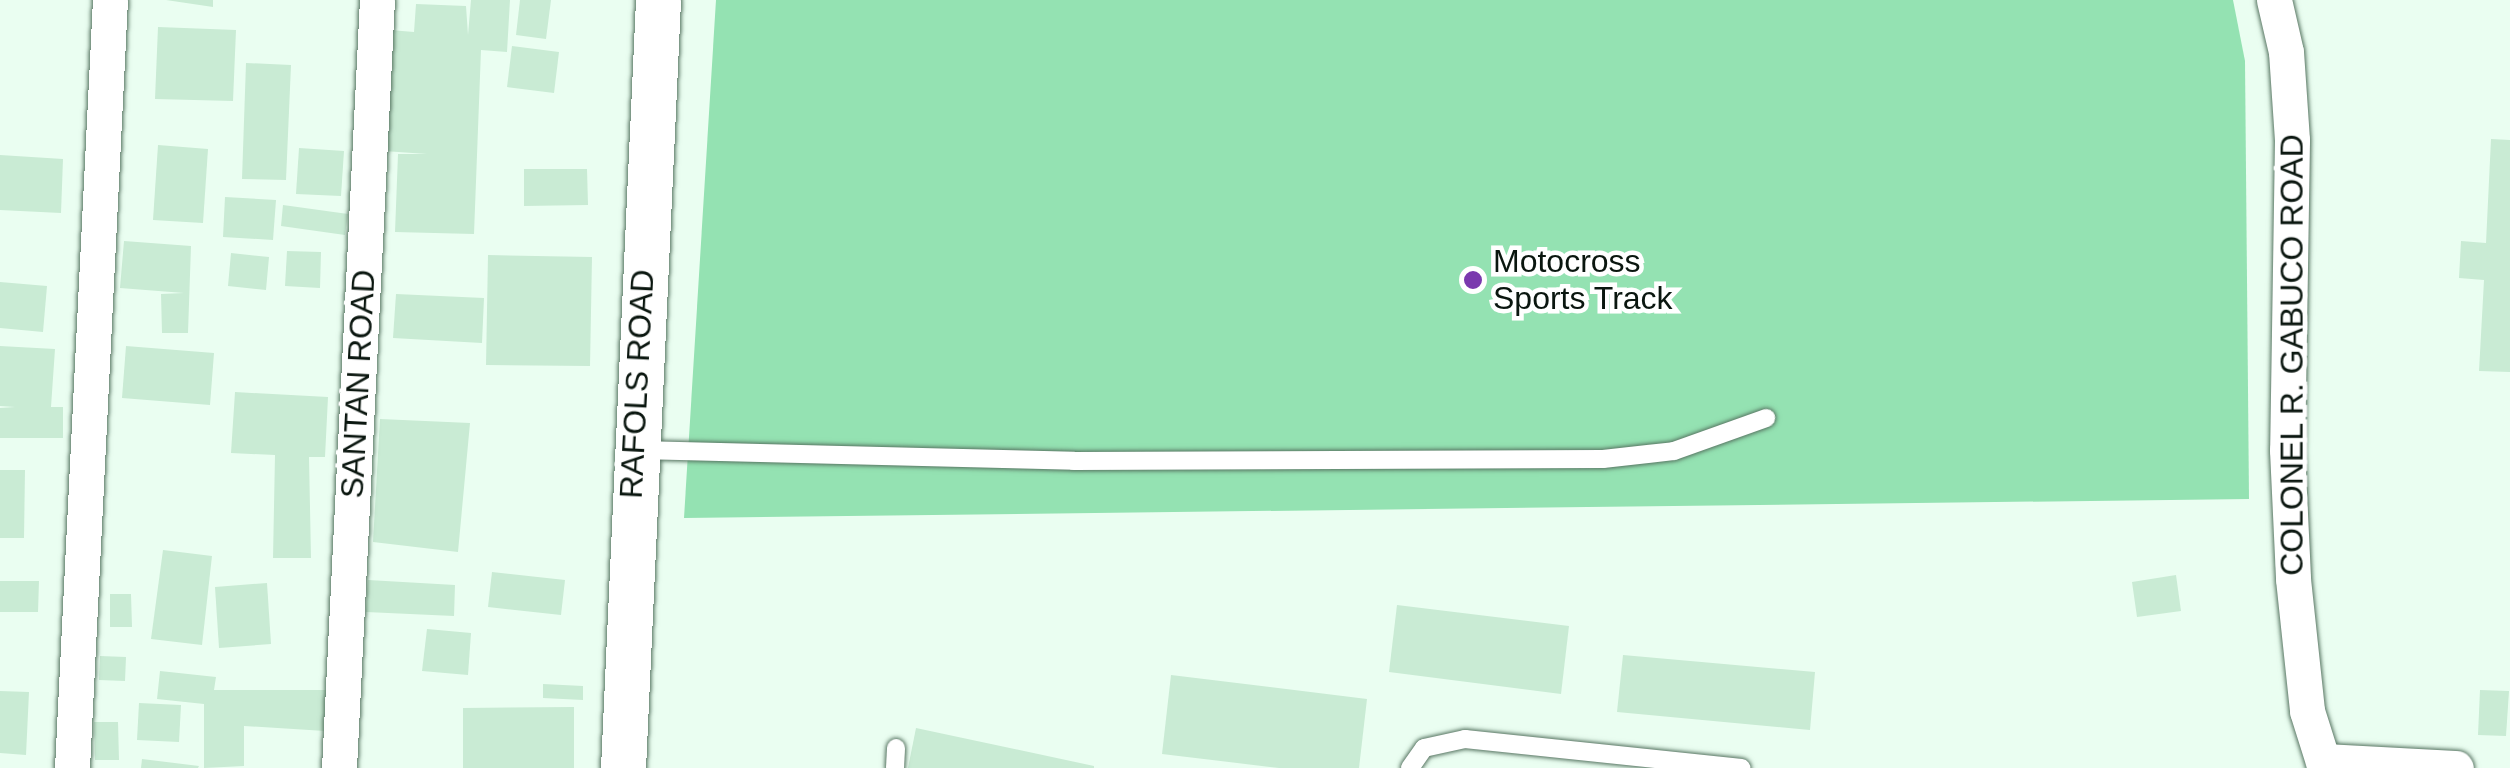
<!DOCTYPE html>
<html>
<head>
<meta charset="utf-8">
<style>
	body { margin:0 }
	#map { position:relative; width:2510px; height:768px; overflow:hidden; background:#eafef1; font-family:Arial,sans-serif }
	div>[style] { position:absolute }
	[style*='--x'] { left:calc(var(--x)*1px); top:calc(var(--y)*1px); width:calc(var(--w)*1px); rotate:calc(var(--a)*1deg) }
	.green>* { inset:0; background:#94e2b2 }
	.building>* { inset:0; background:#c9ebd4 }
	.roads { filter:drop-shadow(0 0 2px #587663) drop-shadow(0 0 2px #587663) }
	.service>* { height:18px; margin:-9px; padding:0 9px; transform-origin:9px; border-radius:9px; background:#fff }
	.minor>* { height:35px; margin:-17.5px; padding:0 17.5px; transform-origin:17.5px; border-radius:17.5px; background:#fff }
	.tertiary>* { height:45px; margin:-22.5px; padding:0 22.5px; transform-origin:22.5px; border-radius:22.5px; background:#fff }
	.dots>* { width:28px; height:28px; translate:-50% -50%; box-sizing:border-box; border:5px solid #fff; border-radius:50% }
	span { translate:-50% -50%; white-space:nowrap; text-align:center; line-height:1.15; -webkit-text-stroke:9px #fff; paint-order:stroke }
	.poi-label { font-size:32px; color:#0a160f }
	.left { translate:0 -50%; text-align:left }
	.street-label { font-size:32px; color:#0a160f }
</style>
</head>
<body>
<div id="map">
	<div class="green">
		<i style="clip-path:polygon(716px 0,2233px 0,2245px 61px,2249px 499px,684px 518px)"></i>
	</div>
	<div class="building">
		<i style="clip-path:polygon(166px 0,213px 0,213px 7px)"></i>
		<i style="clip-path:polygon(471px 0,510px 0,507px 52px,481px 50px,474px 234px,395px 232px,398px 154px,427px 154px,384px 151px,390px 30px,414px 32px,416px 4px,466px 6px,468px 35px)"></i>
		<i style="clip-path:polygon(520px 0,551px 0,546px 39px,516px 35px)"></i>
		<i style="clip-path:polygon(158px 27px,236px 30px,233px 101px,155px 99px)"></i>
		<i style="clip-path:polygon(512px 46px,559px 52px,554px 93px,507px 87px)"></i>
		<i style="clip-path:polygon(246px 63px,291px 65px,286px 180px,242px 179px)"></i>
		<i style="clip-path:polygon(2491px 139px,2510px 140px,2510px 372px,2479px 371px,2484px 280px,2459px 278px,2461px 241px,2486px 243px)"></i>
		<i style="clip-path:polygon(158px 145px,208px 149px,203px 223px,153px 220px)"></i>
		<i style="clip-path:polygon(299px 148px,344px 151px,341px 196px,296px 194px)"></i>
		<i style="clip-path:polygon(0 155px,63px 159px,61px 213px,0 210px)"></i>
		<i style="clip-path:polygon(524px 169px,587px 169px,588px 205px,524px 206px)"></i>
		<i style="clip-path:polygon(225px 197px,276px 200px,273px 240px,223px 237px)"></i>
		<i style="clip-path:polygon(283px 205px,348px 214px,345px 235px,281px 226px)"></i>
		<i style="clip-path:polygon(124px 241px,191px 246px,188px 333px,162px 333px,161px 294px,184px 293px,120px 288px)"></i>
		<i style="clip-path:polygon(287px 251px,321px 252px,320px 288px,285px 286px)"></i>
		<i style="clip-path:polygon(231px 253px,269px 257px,266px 290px,228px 286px)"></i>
		<i style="clip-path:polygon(488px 255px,592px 257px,590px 366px,486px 365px)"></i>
		<i style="clip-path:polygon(0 282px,47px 286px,43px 332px,0 328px)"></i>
		<i style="clip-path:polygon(396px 294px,484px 298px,482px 343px,393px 338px)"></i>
		<i style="clip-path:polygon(0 346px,55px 349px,51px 407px,63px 407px,63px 438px,0 438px,0 408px,15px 407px,0 406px)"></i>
		<i style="clip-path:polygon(126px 346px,214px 353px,210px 405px,122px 398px)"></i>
		<i style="clip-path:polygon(235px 392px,328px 397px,325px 457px,309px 457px,311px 558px,273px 558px,275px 455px,231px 453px)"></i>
		<i style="clip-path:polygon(380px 419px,470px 423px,458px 552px,373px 542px)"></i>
		<i style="clip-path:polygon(0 470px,25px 470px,24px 538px,0 538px)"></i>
		<i style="clip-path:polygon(163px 550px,212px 556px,202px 645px,151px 639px)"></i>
		<i style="clip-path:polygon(492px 572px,565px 580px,561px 615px,488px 607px)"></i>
		<i style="clip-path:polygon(2176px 575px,2181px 611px,2137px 617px,2132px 582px)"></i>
		<i style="clip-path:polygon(368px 580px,455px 585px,454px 616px,366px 612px)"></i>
		<i style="clip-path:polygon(0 581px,39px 581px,38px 612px,0 612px)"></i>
		<i style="clip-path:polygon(267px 583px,271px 644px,219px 648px,215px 587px)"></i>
		<i style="clip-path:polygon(110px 594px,131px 594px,132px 627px,110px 627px)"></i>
		<i style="clip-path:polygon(1397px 605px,1569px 626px,1561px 694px,1389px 672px)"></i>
		<i style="clip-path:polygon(427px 629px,471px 633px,468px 675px,422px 671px)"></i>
		<i style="clip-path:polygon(1623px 655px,1815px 672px,1810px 730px,1617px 712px)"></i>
		<i style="clip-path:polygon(100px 656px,126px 657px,125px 681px,99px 680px)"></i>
		<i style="clip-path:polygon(160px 671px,216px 677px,214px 690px,327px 690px,325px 731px,244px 726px,244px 766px,204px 768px,204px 704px,157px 699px)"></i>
		<i style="clip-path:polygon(1171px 675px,1367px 699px,1359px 768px,1279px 768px,1162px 754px)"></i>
		<i style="clip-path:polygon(543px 684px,583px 686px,583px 700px,543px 698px)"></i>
		<i style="clip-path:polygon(2480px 690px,2509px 691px,2506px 736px,2478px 735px)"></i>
		<i style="clip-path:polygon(0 691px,29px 692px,26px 755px,0 753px)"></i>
		<i style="clip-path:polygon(139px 703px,181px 705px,179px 742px,137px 740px)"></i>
		<i style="clip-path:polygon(574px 707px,574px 768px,463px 768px,463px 708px)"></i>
		<i style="clip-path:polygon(94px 722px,118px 722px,119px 760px,95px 760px)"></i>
		<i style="clip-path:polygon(916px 728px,1094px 766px,1094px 768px,908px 768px)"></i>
		<i style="clip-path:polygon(142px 759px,199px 766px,198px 768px,141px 768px)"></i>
	</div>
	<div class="roads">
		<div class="service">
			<i style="--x:639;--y:450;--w:435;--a:1.4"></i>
			<i style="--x:1074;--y:461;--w:529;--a:-0.22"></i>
			<i style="--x:1603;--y:459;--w:71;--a:-6.4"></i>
			<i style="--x:1674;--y:451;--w:98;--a:-19.7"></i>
			<i style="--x:895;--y:768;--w:20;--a:-87"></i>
			<i style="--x:1410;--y:768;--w:24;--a:-55"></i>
			<i style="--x:1424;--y:748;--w:42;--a:-12.4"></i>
			<i style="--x:1465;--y:739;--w:278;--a:6"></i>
		</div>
		<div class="minor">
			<i style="--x:2274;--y:0;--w:53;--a:77"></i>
			<i style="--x:2286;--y:52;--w:88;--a:86.1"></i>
			<i style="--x:2292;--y:140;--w:310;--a:90.9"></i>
			<i style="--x:2287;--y:450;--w:129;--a:87.3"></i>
			<i style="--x:2293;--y:579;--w:133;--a:83.9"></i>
			<i style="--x:2307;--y:711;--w:60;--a:72.5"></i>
			<i style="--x:2323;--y:761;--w:133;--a:3"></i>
			<i style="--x:72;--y:768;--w:769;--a:-87.17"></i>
			<i style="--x:339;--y:768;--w:769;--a:-87.17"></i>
		</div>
		<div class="tertiary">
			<i style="--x:623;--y:768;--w:769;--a:-87.39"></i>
		</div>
	</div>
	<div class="dots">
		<i style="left:1473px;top:280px;background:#7a39ae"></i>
	</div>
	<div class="poi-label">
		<span class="left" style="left:1493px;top:280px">Motocross<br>Sports Track</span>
	</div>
	<div class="street-label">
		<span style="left:2292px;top:355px;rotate:-90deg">COLONEL R. GABUCO ROAD</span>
		<span style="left:358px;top:384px;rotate:-87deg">SANTAN ROAD</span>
		<span style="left:637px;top:384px;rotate:-87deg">RAFOLS ROAD</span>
	</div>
</div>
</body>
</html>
